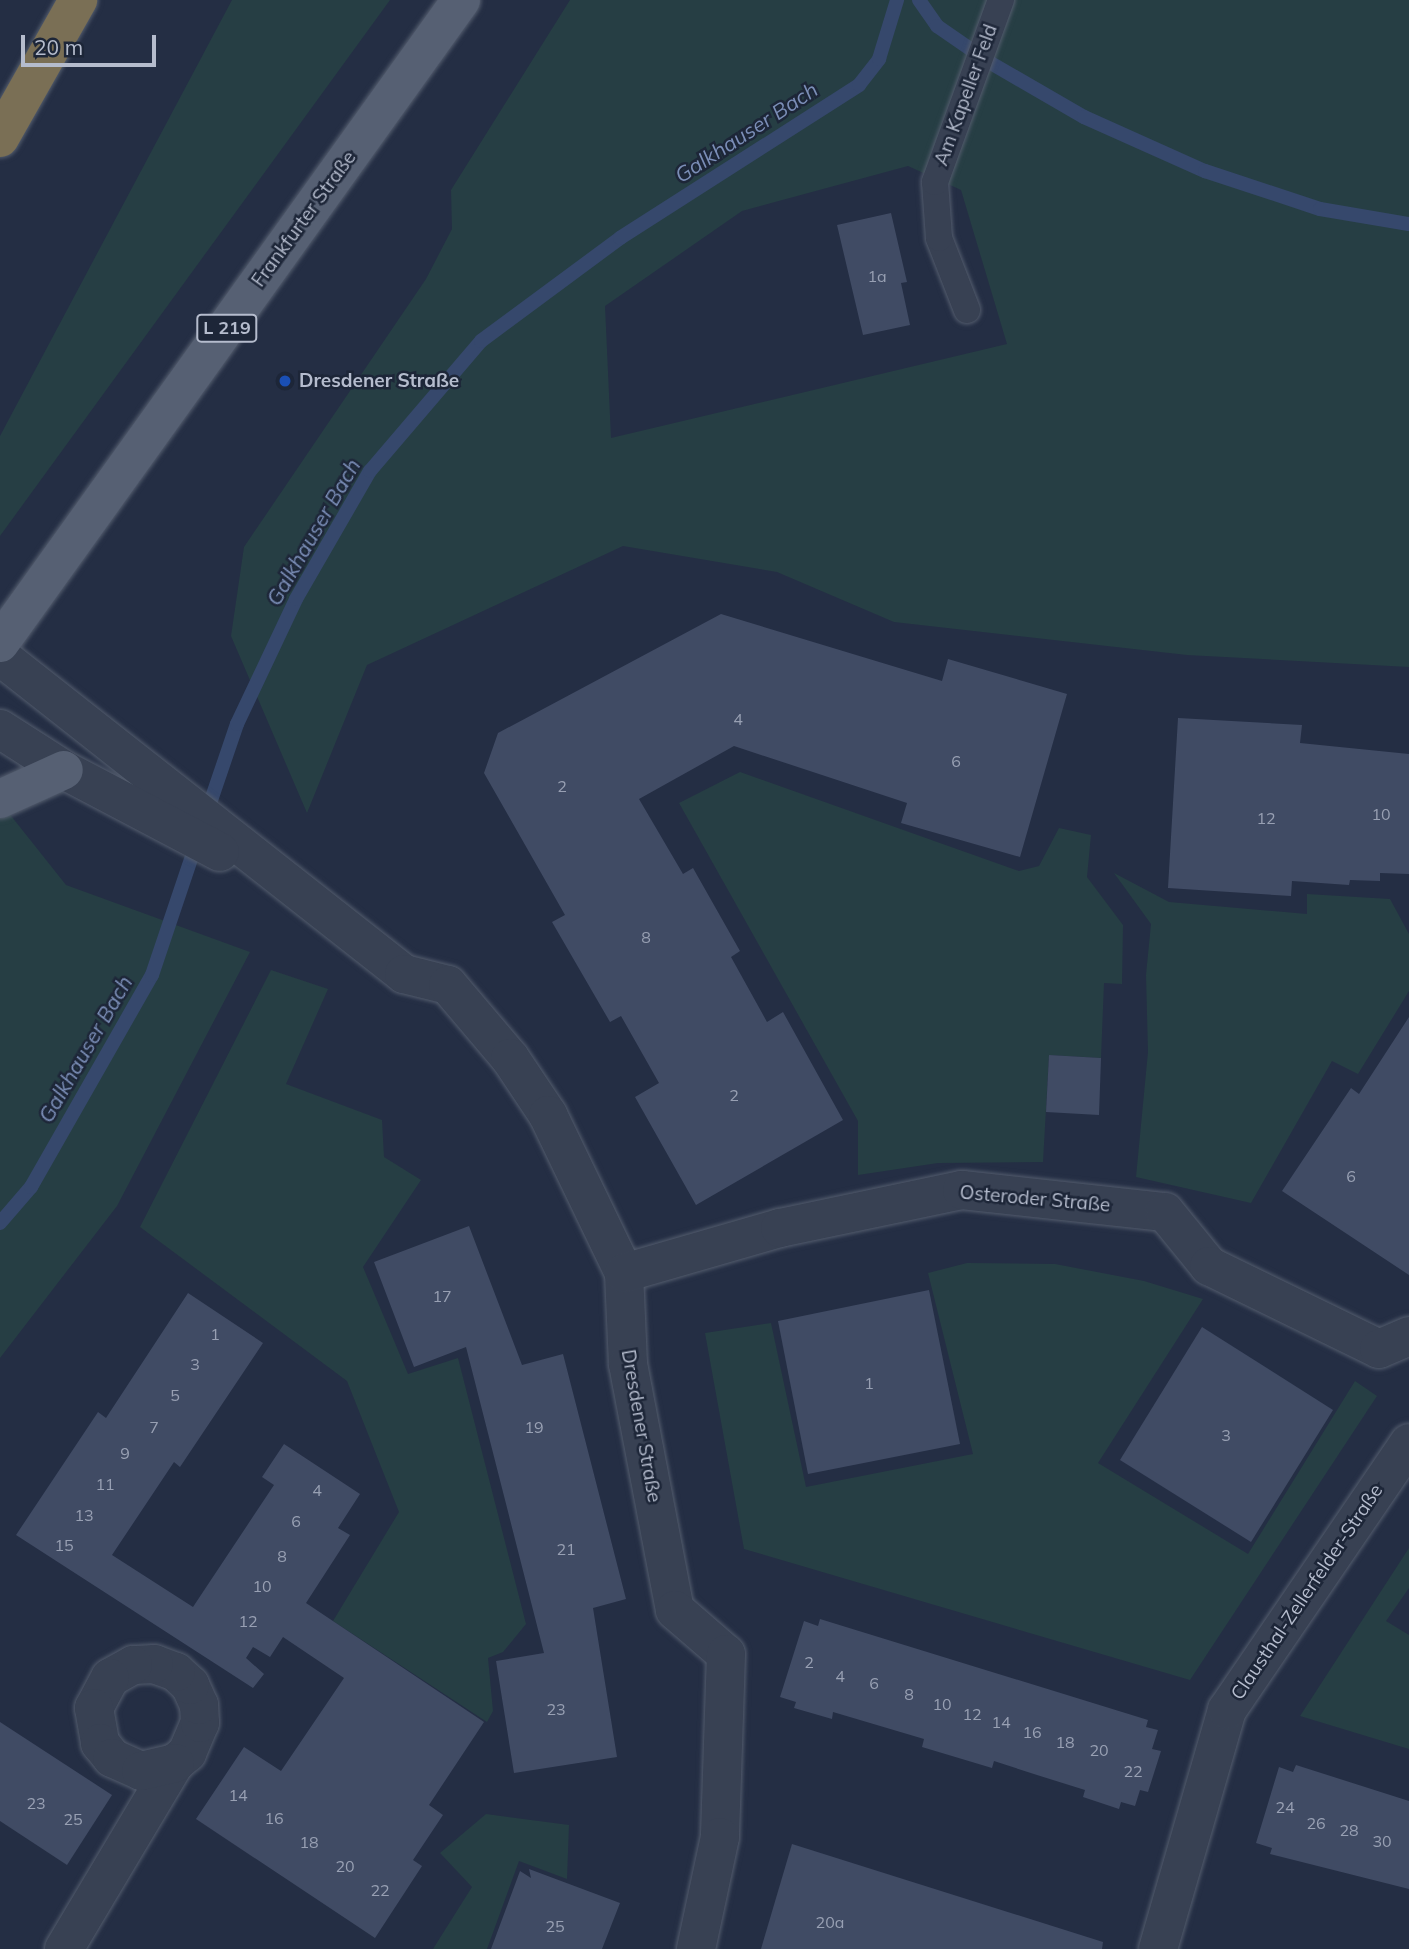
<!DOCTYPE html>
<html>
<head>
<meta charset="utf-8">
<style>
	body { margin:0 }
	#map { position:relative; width:1409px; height:1949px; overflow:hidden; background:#242e44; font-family:Mulish,sans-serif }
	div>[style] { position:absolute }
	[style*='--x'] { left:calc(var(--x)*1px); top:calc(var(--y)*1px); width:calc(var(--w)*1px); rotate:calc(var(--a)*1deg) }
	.green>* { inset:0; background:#263e44 }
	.stream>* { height:14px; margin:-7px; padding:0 7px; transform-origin:7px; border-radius:7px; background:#36486c }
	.building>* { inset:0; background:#404b64 }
	.roads { filter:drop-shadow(0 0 2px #535c6d) drop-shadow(0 0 2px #535c6d) }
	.service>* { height:26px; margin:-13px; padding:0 13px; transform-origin:13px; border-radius:13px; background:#384153 }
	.pedestrian>* { height:38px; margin:-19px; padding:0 19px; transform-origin:19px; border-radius:19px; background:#384153 }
	.minor>* { height:38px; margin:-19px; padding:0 19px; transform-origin:19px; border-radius:19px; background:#384153 }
	.primary>* { height:38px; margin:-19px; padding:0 19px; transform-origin:19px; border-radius:19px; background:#566073 }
	.motorway>* { height:38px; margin:-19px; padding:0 19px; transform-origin:19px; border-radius:19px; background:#7a6f55 }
	.dots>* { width:19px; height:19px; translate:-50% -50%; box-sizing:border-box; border:4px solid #1d2638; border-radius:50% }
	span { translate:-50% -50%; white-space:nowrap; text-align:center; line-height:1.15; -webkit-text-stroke:5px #1d2638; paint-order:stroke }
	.number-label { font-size:16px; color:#98a0b3 }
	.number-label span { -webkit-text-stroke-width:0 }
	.shield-label span { padding:2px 5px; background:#1d2638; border:2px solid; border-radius:5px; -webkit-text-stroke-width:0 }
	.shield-label { font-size:18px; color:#b5bccd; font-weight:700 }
	.street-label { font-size:19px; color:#b5bccd }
	.poi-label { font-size:19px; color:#b5bccd; font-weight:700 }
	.left { translate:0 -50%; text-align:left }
	.water-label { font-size:21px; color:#7b8eb7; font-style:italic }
	.scale { position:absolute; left:21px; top:35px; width:135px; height:32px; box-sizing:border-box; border:4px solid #b5bccd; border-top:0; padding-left:9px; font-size:21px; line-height:24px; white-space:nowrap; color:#b5bccd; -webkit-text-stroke:5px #1d2638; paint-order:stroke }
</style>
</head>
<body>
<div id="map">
	<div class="green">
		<i style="clip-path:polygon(232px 0,390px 0,0 536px,0 436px)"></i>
		<i style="clip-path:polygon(evenodd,570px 0,1409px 0,1409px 667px,1187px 655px,894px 622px,777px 572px,623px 546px,367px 665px,307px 813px,231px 636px,244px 547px,426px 279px,452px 229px,451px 190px,570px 0,908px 166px,961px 190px,1007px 344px,611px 438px,605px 306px,742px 211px,908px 166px)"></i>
		<i style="clip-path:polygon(740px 772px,1019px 871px,1039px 866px,1059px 828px,1091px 835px,1087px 877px,1123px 925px,1122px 984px,1104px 983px,1101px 1058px,1049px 1055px,1043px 1162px,938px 1163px,858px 1175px,858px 1121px,679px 803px)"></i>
		<i style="clip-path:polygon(8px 812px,66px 885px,250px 952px,117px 1206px,0 1358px,0 816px)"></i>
		<i style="clip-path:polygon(1114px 873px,1169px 902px,1307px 914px,1307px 894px,1390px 899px,1409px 934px,1409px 991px,1358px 1074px,1332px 1061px,1251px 1203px,1136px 1177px,1148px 1052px,1146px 975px,1151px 924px)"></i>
		<i style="clip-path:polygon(271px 970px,328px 989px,286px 1084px,382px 1120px,384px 1157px,421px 1180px,363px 1267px,408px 1374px,458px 1358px,526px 1624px,503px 1652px,488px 1658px,493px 1711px,487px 1722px,333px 1621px,399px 1512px,347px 1381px,140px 1227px)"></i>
		<i style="clip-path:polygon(967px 1263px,1055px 1264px,1144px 1281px,1203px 1299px,1098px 1463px,1248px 1554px,1355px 1381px,1377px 1396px,1190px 1680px,744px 1549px,705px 1333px,771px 1323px,806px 1487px,973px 1454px,928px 1273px)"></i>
		<i style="clip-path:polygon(1409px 1548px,1409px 1588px,1386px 1621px,1409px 1635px,1409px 1749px,1300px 1716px)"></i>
		<i style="clip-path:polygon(486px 1814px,569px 1825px,567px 1879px,519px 1861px,487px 1949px,433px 1949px,472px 1887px,440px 1853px)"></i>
	</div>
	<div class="stream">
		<i style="--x:919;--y:0;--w:32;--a:55"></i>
		<i style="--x:937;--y:26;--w:63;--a:34.7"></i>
		<i style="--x:989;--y:62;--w:110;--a:30.1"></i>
		<i style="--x:1084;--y:117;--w:133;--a:24.1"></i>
		<i style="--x:1205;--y:171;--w:121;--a:18.3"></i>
		<i style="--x:1320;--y:209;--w:90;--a:9.6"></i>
		<i style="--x:206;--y:815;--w:96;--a:-71.2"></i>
		<i style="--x:237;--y:724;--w:138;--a:-64.7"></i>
		<i style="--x:296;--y:599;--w:148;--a:-60"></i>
		<i style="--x:370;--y:471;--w:171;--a:-49.5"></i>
		<i style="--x:481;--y:341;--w:173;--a:-36.5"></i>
		<i style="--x:620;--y:238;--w:284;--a:-32.6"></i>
		<i style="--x:859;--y:85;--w:33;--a:-52"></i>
		<i style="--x:879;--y:59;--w:62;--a:-73"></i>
		<i style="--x:0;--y:1223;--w:48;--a:-49.3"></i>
		<i style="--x:31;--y:1187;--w:244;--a:-60.3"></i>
		<i style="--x:152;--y:975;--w:141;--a:-71.4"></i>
	</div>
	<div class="building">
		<i style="clip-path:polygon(891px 213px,907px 282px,901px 283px,910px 325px,863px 335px,837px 225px)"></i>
		<i style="clip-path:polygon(721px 614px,942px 681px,948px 659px,1067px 694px,1020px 857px,901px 823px,907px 803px,734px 746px,639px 799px,683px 874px,693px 868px,740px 951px,731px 957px,767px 1022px,783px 1012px,843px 1120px,696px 1205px,635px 1097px,659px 1083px,621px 1016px,610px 1022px,552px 922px,565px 915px,484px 773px,498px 733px)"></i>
		<i style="clip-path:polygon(1178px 718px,1302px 725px,1300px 743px,1409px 754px,1409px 874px,1380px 873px,1380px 881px,1350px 880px,1349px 885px,1292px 881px,1291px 896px,1168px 888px)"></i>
		<i style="clip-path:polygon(1409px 1017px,1409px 1275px,1282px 1191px,1351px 1088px,1359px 1094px)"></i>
		<i style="clip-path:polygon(1049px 1055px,1101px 1058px,1099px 1115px,1046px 1112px)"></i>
		<i style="clip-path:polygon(469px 1226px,522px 1365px,563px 1354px,626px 1599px,593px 1608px,617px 1757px,514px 1773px,496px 1661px,544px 1653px,466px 1347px,414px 1367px,374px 1262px)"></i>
		<i style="clip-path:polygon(929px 1290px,960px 1444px,808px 1474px,778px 1321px)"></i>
		<i style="clip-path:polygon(188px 1293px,263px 1343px,180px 1467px,174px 1462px,112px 1555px,193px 1607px,274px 1485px,262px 1477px,284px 1444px,360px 1494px,338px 1528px,350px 1535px,306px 1603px,484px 1722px,429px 1805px,443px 1815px,413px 1860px,422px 1866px,375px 1938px,196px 1819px,244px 1747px,281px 1771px,344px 1678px,283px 1637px,270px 1657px,253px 1647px,246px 1658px,264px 1674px,253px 1688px,16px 1535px,98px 1412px,106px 1418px)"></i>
		<i style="clip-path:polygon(1202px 1327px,1333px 1410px,1251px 1542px,1120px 1460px)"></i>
		<i style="clip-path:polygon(820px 1619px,1148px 1720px,1146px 1727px,1158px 1730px,1152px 1749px,1161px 1751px,1148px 1792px,1140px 1790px,1135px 1806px,1121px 1802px,1119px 1809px,1083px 1797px,1085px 1790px,1037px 1775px,994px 1761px,992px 1768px,922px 1747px,924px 1739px,833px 1712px,832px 1719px,794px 1708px,796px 1702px,780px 1697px,804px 1621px,818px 1626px)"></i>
		<i style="clip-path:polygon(0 1722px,112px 1795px,67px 1865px,0 1821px)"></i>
		<i style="clip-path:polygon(1296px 1765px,1409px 1801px,1409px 1889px,1270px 1854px,1272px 1848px,1256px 1843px,1279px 1767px,1293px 1772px)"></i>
		<i style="clip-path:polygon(792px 1844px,1103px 1942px,1102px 1949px,761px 1949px)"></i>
		<i style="clip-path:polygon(529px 1869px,620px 1903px,602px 1949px,491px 1949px,520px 1871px,531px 1878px)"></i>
	</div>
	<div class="roads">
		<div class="service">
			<i style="--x:967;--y:310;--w:77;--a:-111.3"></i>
			<i style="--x:939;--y:238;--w:56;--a:-94.1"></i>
			<i style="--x:935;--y:182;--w:194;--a:-70.1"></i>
		</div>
		<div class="pedestrian">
			<i style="--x:1158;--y:1949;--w:249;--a:-73.9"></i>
			<i style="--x:1227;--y:1710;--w:323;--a:-55.7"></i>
		</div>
		<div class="minor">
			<i style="--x:0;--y:656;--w:514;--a:38.21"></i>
			<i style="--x:404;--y:974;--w:45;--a:14"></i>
			<i style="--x:448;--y:985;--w:96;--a:49.7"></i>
			<i style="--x:510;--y:1058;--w:69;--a:56.3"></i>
			<i style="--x:548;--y:1115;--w:175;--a:64.3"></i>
			<i style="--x:624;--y:1273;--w:91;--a:87.5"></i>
			<i style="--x:628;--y:1364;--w:250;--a:79.2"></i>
			<i style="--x:675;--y:1610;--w:67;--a:40.8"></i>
			<i style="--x:726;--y:1654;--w:183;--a:91.9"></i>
			<i style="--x:720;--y:1837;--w:115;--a:102.1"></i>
			<i style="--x:0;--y:729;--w:76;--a:32.6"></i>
			<i style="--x:64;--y:770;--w:176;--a:27.7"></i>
			<i style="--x:624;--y:1273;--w:162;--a:-16.1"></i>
			<i style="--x:780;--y:1228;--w:186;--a:-11.8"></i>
			<i style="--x:962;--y:1190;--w:204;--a:6.2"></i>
			<i style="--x:1165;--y:1212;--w:70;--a:50.8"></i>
			<i style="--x:1209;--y:1266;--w:189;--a:26"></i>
			<i style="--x:1379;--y:1349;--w:33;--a:-23"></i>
			<i style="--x:64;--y:1949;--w:217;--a:-59.2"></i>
			<i style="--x:175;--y:1763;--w:16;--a:-40"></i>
			<i style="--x:187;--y:1753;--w:33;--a:-67"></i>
			<i style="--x:200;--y:1723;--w:18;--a:-93"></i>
			<i style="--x:199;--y:1705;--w:22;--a:-114"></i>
			<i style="--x:190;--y:1685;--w:19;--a:-137"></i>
			<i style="--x:176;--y:1672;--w:23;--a:-160"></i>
			<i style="--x:154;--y:1664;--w:21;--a:177"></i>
			<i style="--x:133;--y:1665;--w:26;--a:151"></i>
			<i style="--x:110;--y:1678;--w:34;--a:118"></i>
			<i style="--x:94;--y:1708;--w:36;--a:80"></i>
			<i style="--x:100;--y:1743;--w:19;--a:51"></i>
			<i style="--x:112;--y:1758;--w:32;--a:24"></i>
			<i style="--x:141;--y:1771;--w:35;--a:-13"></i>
		</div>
		<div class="primary">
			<i style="--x:0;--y:643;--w:791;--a:-54.36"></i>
			<i style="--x:0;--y:799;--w:70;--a:-24.4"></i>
		</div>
		<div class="motorway">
			<i style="--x:0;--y:138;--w:159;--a:-60.5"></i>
		</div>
	</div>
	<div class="dots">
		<i style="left:285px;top:381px;background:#1a4fb4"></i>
	</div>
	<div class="number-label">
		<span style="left:877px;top:276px">1a</span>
		<span style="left:738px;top:719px">4</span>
		<span style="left:956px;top:761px">6</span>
		<span style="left:562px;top:786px">2</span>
		<span style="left:1381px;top:814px">10</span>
		<span style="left:1266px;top:818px">12</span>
		<span style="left:646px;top:937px">8</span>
		<span style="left:734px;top:1095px">2</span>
		<span style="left:1351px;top:1176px">6</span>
		<span style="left:442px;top:1296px">17</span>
		<span style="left:215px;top:1334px">1</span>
		<span style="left:195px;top:1364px">3</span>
		<span style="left:869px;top:1383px">1</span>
		<span style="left:175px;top:1395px">5</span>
		<span style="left:154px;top:1427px">7</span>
		<span style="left:534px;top:1427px">19</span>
		<span style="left:1226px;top:1435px">3</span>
		<span style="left:125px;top:1453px">9</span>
		<span style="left:105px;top:1484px">11</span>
		<span style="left:317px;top:1490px">4</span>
		<span style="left:84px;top:1515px">13</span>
		<span style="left:296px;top:1521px">6</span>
		<span style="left:64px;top:1545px">15</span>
		<span style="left:566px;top:1549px">21</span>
		<span style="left:282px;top:1556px">8</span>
		<span style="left:262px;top:1586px">10</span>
		<span style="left:248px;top:1621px">12</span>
		<span style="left:809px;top:1662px">2</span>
		<span style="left:840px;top:1676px">4</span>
		<span style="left:874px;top:1683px">6</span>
		<span style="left:909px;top:1694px">8</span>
		<span style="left:942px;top:1704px">10</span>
		<span style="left:556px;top:1709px">23</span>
		<span style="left:972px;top:1714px">12</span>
		<span style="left:1001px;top:1722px">14</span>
		<span style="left:1032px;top:1732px">16</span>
		<span style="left:1065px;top:1742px">18</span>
		<span style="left:1099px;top:1750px">20</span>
		<span style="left:1133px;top:1771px">22</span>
		<span style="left:238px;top:1795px">14</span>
		<span style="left:36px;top:1803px">23</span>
		<span style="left:1285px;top:1807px">24</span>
		<span style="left:274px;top:1818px">16</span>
		<span style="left:73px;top:1819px">25</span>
		<span style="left:1316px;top:1823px">26</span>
		<span style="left:1349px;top:1830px">28</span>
		<span style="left:1382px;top:1841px">30</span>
		<span style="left:309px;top:1842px">18</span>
		<span style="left:345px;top:1866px">20</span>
		<span style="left:380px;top:1890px">22</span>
		<span style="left:830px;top:1922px">20a</span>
		<span style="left:555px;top:1926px">25</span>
	</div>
	<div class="shield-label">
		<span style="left:227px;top:328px">L 219</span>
	</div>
	<div class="street-label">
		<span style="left:966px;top:95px;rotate:-70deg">Am Kapeller Feld</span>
		<span style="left:304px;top:219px;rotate:-54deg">Frankfurter Straße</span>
		<span style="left:1035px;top:1199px;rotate:5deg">Osteroder Straße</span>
		<span style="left:641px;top:1426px;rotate:80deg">Dresdener Straße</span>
		<span style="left:1307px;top:1592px;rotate:-56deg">Clausthal-Zellerfelder-Straße</span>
	</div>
	<div class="poi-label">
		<span class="left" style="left:299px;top:381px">Dresdener Straße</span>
	</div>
	<div class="water-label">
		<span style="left:746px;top:132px;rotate:-33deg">Galkhauser Bach</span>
		<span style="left:313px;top:532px;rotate:-60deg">Galkhauser Bach</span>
		<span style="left:85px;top:1049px;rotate:-60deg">Galkhauser Bach</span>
	</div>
	<div class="scale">20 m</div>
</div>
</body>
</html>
